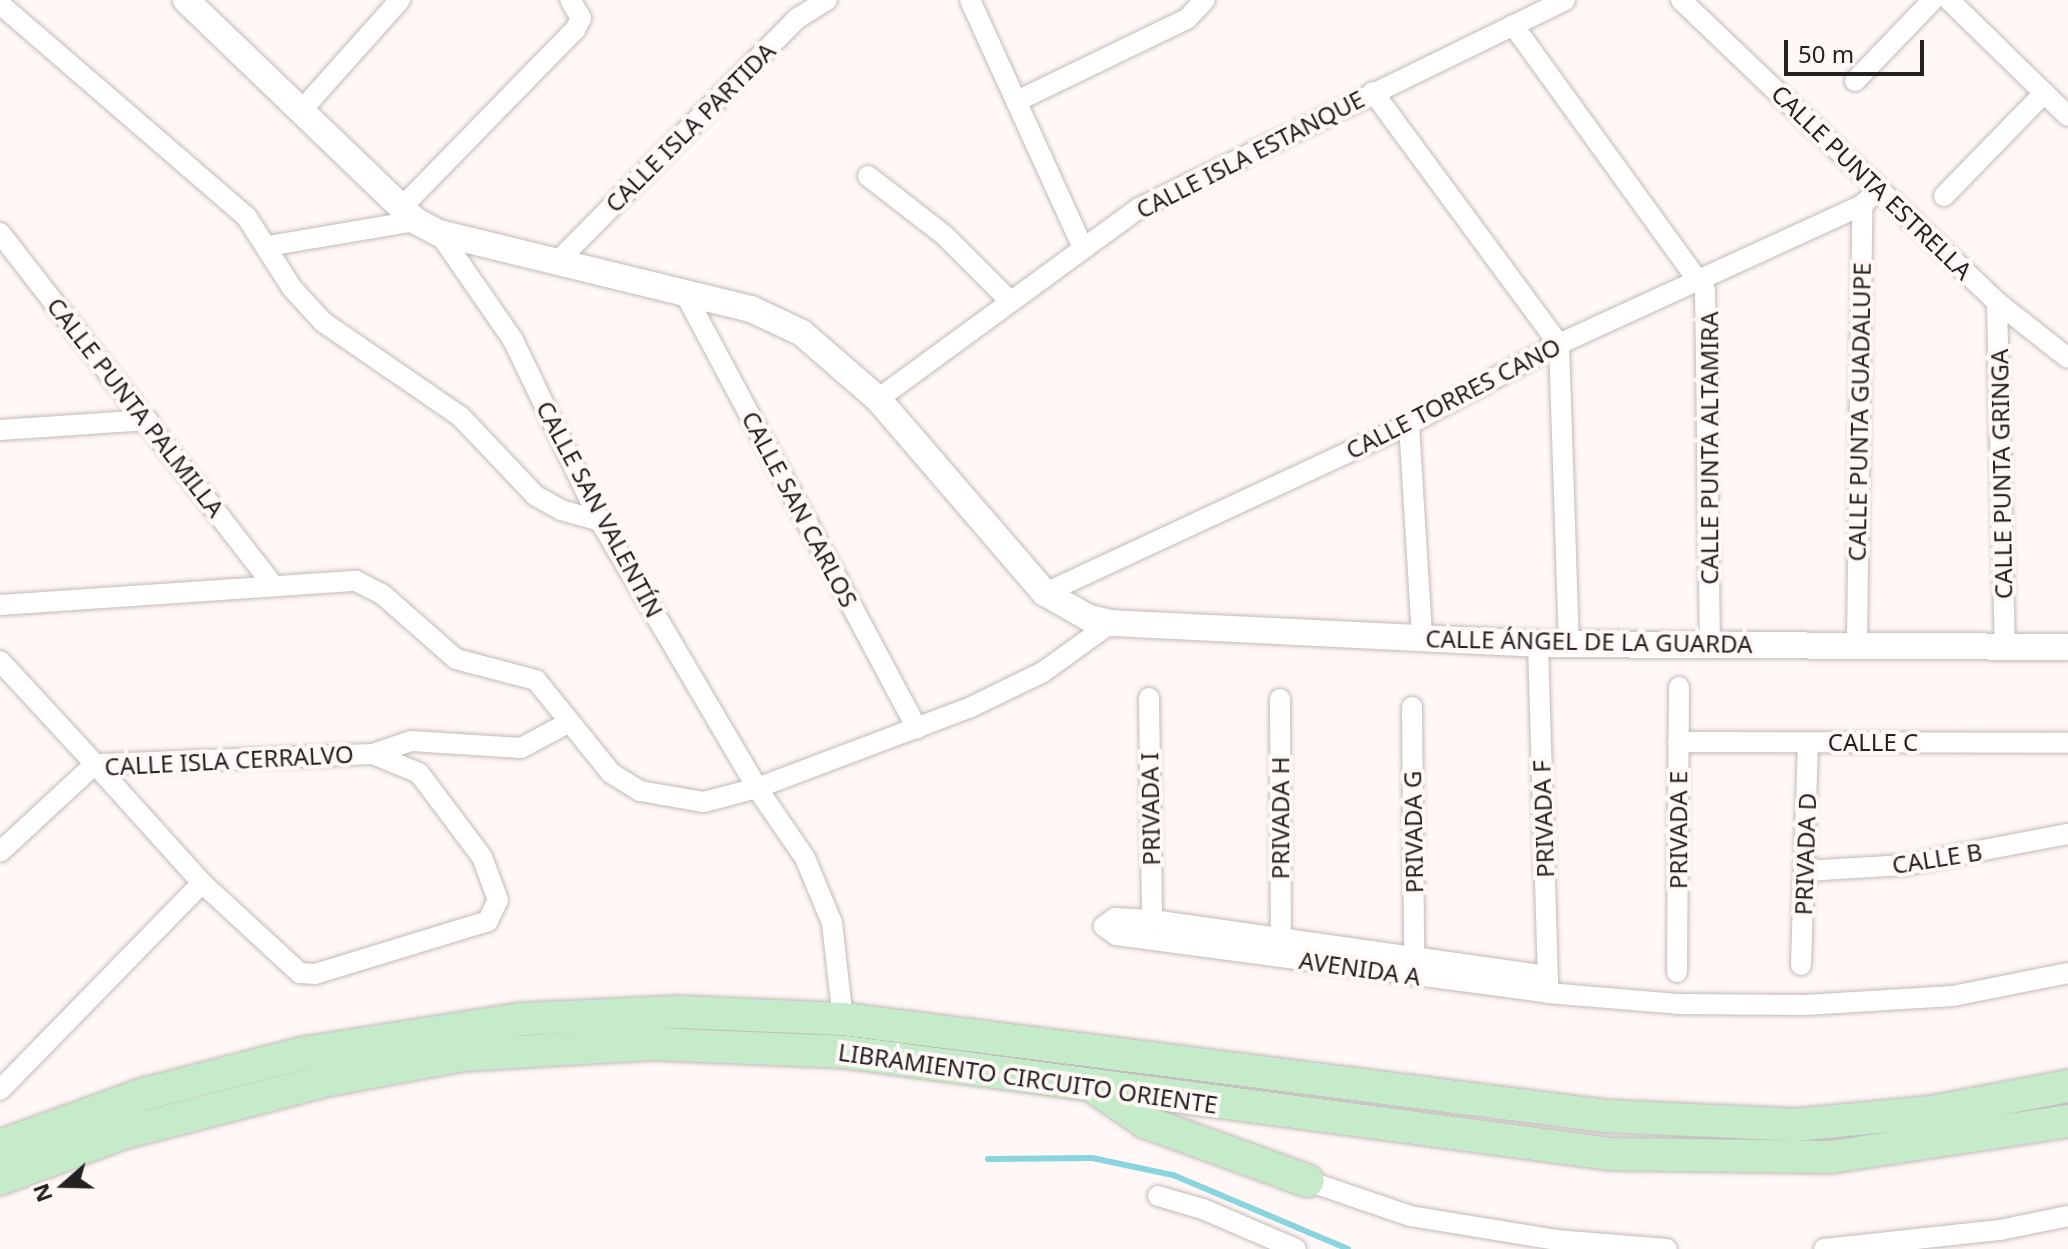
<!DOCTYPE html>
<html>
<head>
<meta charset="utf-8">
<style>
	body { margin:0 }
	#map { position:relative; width:2068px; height:1249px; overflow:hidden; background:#fff8f6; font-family:"Noto Sans",sans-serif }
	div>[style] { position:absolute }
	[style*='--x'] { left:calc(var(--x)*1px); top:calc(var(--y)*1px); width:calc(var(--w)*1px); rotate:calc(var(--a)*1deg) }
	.stream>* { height:6px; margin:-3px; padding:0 3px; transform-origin:3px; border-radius:3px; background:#89d4de }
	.roads { filter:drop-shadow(0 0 2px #c1bbb8) drop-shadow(0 0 2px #c1bbb8) }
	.minor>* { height:20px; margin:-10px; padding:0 10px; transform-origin:10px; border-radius:10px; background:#fff }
	.tertiary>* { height:26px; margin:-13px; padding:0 13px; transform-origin:13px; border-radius:13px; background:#fff }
	.primary>* { height:32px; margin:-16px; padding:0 16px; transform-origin:16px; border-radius:16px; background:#c6ebcb }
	span { translate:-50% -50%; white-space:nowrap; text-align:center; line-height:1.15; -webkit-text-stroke:8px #fff8f6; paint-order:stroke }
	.street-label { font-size:24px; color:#242221 }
	.north { position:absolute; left:24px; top:1145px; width:80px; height:80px; -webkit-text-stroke:6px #fff8f6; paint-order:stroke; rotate:250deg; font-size:22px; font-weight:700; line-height:32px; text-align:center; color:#242221 }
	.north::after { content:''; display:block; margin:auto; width:28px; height:36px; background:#242221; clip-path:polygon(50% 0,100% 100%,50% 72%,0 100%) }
	.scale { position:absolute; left:1784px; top:40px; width:140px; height:36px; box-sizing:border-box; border:4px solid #242221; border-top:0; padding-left:10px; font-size:24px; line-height:28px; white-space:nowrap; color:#242221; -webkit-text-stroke:6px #fff8f6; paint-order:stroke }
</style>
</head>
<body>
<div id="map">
	<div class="stream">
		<i style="--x:988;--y:1159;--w:104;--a:-0.6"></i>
		<i style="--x:1092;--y:1158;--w:83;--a:11.9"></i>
		<i style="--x:1173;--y:1175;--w:190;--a:22.9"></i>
	</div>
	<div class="roads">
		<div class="minor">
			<i style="--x:970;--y:0;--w:270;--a:65.5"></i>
			<i style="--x:1681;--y:0;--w:437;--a:43.7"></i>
			<i style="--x:1997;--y:302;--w:90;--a:38.3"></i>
			<i style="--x:1949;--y:0;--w:166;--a:44.3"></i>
			<i style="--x:0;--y:4;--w:325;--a:40.8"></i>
			<i style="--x:246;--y:216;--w:85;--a:57.4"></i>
			<i style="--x:292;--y:288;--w:46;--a:47.6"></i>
			<i style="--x:323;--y:322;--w:166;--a:34.5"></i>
			<i style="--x:460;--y:416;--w:110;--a:46.5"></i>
			<i style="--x:536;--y:496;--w:29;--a:29"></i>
			<i style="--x:561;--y:510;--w:41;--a:15.8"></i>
			<i style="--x:1513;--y:25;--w:327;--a:54.1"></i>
			<i style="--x:1705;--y:290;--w:355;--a:89.2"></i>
			<i style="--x:1855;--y:81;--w:112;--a:-46.1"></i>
			<i style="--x:1373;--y:92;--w:313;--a:53.6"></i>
			<i style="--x:1559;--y:344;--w:300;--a:88.1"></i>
			<i style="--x:1017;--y:101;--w:189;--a:-25.8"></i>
			<i style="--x:1187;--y:19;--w:26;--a:-47"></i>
			<i style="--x:301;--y:111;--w:149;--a:-48.3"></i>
			<i style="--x:868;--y:176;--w:96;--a:37.8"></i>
			<i style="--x:944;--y:235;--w:93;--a:45"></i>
			<i style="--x:1944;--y:196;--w:144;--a:-45.8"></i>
			<i style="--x:401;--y:208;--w:249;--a:-45.7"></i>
			<i style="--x:575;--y:30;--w:13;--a:-63"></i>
			<i style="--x:581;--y:18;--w:21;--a:-121"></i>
			<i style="--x:0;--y:233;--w:443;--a:52.2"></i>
			<i style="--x:439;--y:233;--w:130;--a:55.3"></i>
			<i style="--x:513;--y:340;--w:201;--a:64.3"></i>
			<i style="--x:600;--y:521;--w:310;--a:59.5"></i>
			<i style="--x:757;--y:788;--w:85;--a:55.6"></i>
			<i style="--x:805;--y:858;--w:70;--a:67.4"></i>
			<i style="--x:832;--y:923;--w:97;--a:83.5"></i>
			<i style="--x:268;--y:246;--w:150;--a:-9.6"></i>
			<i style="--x:558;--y:261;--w:342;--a:-45.4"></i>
			<i style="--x:798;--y:18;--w:34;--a:-32"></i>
			<i style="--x:683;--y:290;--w:497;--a:61.9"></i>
			<i style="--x:1997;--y:302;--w:344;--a:88.7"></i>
			<i style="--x:878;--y:399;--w:323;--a:-36.2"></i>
			<i style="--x:1139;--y:208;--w:474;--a:-26"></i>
			<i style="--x:1409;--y:424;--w:215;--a:86.5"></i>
			<i style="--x:0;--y:430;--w:148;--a:-3.9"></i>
			<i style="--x:1045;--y:593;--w:401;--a:-24.9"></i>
			<i style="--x:1409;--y:424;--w:170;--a:-28.1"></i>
			<i style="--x:1559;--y:344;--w:333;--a:-24.6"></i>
			<i style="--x:0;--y:605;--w:357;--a:-3.9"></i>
			<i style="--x:356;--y:581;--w:29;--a:27"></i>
			<i style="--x:382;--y:594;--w:98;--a:41.3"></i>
			<i style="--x:456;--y:659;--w:83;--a:14.7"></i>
			<i style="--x:536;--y:680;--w:119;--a:51.1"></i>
			<i style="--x:611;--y:773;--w:34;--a:32"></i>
			<i style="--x:640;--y:791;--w:65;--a:9.8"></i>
			<i style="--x:704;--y:802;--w:55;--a:-14.8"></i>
			<i style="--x:757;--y:788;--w:227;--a:-20.7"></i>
			<i style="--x:969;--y:708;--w:82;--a:-25.9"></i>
			<i style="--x:1043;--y:672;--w:84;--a:-35.8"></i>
			<i style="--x:1857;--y:643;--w:438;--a:-89.3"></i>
			<i style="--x:1862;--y:205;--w:12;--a:-42"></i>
			<i style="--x:1538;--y:644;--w:345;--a:88.3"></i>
			<i style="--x:0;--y:661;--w:140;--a:47.3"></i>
			<i style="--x:95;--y:764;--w:160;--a:48"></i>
			<i style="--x:202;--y:883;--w:133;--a:42.6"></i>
			<i style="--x:300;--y:973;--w:15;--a:4"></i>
			<i style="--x:315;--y:974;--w:181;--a:-17"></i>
			<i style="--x:488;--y:921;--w:23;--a:-65"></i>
			<i style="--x:498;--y:900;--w:46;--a:-110.4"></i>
			<i style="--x:482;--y:857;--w:105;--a:-126.9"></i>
			<i style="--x:419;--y:773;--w:50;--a:-157.6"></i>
			<i style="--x:373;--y:754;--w:278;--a:177.9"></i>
			<i style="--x:95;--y:764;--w:129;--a:137.2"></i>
			<i style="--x:1149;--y:698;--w:222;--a:89.2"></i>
			<i style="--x:1280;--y:699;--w:238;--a:89.8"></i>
			<i style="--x:1412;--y:707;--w:249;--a:89.5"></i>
			<i style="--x:1678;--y:742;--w:390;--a:0.1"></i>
			<i style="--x:373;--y:754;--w:40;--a:-18.9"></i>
			<i style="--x:411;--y:741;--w:110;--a:3.6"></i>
			<i style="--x:521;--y:748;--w:55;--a:-28"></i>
			<i style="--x:1805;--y:871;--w:100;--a:-3.4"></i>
			<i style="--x:1905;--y:865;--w:166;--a:-10.8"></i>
			<i style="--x:1801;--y:965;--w:223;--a:-88.2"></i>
			<i style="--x:1677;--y:972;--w:285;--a:-89.6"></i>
			<i style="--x:1547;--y:976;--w:399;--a:-171.9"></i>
			<i style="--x:1152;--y:920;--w:37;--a:-177"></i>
			<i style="--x:1115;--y:918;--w:14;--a:144"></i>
			<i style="--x:1104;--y:926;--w:15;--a:37"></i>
			<i style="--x:1116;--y:935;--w:436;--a:7.6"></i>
			<i style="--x:1548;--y:993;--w:130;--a:4.8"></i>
			<i style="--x:1678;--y:1004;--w:127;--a:0.5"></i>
			<i style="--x:1805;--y:1005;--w:148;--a:-3.5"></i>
			<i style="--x:1953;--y:996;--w:117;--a:-11.3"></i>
			<i style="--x:0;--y:1090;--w:289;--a:-45.7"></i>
			<i style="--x:1308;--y:1181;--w:108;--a:18.9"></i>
			<i style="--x:1410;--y:1216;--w:148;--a:9.3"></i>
			<i style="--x:1556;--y:1240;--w:111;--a:4.6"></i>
			<i style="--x:1158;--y:1196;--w:47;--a:16.1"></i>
			<i style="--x:1203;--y:1209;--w:101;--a:23.3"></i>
			<i style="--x:1824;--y:1249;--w:177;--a:-6.2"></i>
			<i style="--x:2000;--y:1230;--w:69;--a:-11.6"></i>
		</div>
		<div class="tertiary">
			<i style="--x:186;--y:0;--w:319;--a:43.9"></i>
			<i style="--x:416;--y:221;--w:26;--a:28"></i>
			<i style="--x:439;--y:233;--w:321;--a:13.7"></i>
			<i style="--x:751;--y:309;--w:56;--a:25.2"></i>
			<i style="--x:802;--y:333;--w:101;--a:41"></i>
			<i style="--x:878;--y:399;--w:256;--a:49.3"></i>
			<i style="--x:1045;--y:593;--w:51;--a:29.6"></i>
			<i style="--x:1089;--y:618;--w:23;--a:13"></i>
			<i style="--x:1111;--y:623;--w:428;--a:2.8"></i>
			<i style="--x:1538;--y:644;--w:530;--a:0.32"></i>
		</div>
		<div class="primary">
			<i style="--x:1097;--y:1089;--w:58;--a:34.5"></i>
			<i style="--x:1145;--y:1122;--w:173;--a:19.9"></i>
			<i style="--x:0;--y:1146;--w:153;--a:-19.9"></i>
			<i style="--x:144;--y:1094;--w:165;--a:-14.4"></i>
			<i style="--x:304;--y:1053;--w:221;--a:-8.9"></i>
			<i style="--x:522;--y:1019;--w:156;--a:-2.6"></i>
			<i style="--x:678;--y:1012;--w:165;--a:2.4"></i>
			<i style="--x:843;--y:1019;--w:769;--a:7.25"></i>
			<i style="--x:1606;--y:1116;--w:188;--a:2.7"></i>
			<i style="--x:1794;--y:1125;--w:139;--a:-5.4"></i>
			<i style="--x:1932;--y:1112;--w:138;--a:-10.8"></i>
			<i style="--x:0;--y:1179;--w:131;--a:-20.5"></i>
			<i style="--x:123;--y:1133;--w:212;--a:-14.5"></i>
			<i style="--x:328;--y:1080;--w:137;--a:-10.5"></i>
			<i style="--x:463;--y:1055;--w:193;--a:-3.3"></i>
			<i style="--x:656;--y:1044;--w:189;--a:2.4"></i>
			<i style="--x:845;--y:1052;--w:772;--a:7.59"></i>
			<i style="--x:1610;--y:1154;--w:221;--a:0.8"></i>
			<i style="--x:1831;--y:1157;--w:240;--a:-8.6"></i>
		</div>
	</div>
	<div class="street-label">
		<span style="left:690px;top:127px;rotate:-45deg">CALLE ISLA PARTIDA</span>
		<span style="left:1250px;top:154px;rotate:-27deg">CALLE ISLA ESTANQUE</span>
		<span style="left:1872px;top:182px;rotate:44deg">CALLE PUNTA ESTRELLA</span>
		<span style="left:1453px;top:398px;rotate:-27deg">CALLE TORRES CANO</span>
		<span style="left:136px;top:407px;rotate:52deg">CALLE PUNTA PALMILLA</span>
		<span style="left:1859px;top:412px;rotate:-89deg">CALLE PUNTA GUADALUPE</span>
		<span style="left:1709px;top:448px;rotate:-90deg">CALLE PUNTA ALTAMIRA</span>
		<span style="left:2001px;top:474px;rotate:-91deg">CALLE PUNTA GRINGA</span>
		<span style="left:600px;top:509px;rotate:62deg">CALLE SAN VALENTÍN</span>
		<span style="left:800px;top:509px;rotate:62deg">CALLE SAN CARLOS</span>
		<span style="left:1589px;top:641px;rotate:1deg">CALLE ÁNGEL DE LA GUARDA</span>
		<span style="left:1873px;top:742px">CALLE C</span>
		<span style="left:229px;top:760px;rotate:-3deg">CALLE ISLA CERRALVO</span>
		<span style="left:1150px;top:809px;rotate:-91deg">PRIVADA I</span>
		<span style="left:1280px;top:818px;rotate:-90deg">PRIVADA H</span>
		<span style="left:1543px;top:819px;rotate:-92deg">PRIVADA F</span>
		<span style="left:1678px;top:830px;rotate:-90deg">PRIVADA E</span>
		<span style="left:1413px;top:832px;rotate:-91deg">PRIVADA G</span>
		<span style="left:1805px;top:854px;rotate:-88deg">PRIVADA D</span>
		<span style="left:1937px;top:858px;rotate:-9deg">CALLE B</span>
		<span style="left:1360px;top:968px;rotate:8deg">AVENIDA A</span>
		<span style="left:1028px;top:1078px;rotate:8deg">LIBRAMIENTO CIRCUITO ORIENTE</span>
	</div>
	<div class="north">N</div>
	<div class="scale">50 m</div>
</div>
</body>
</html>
